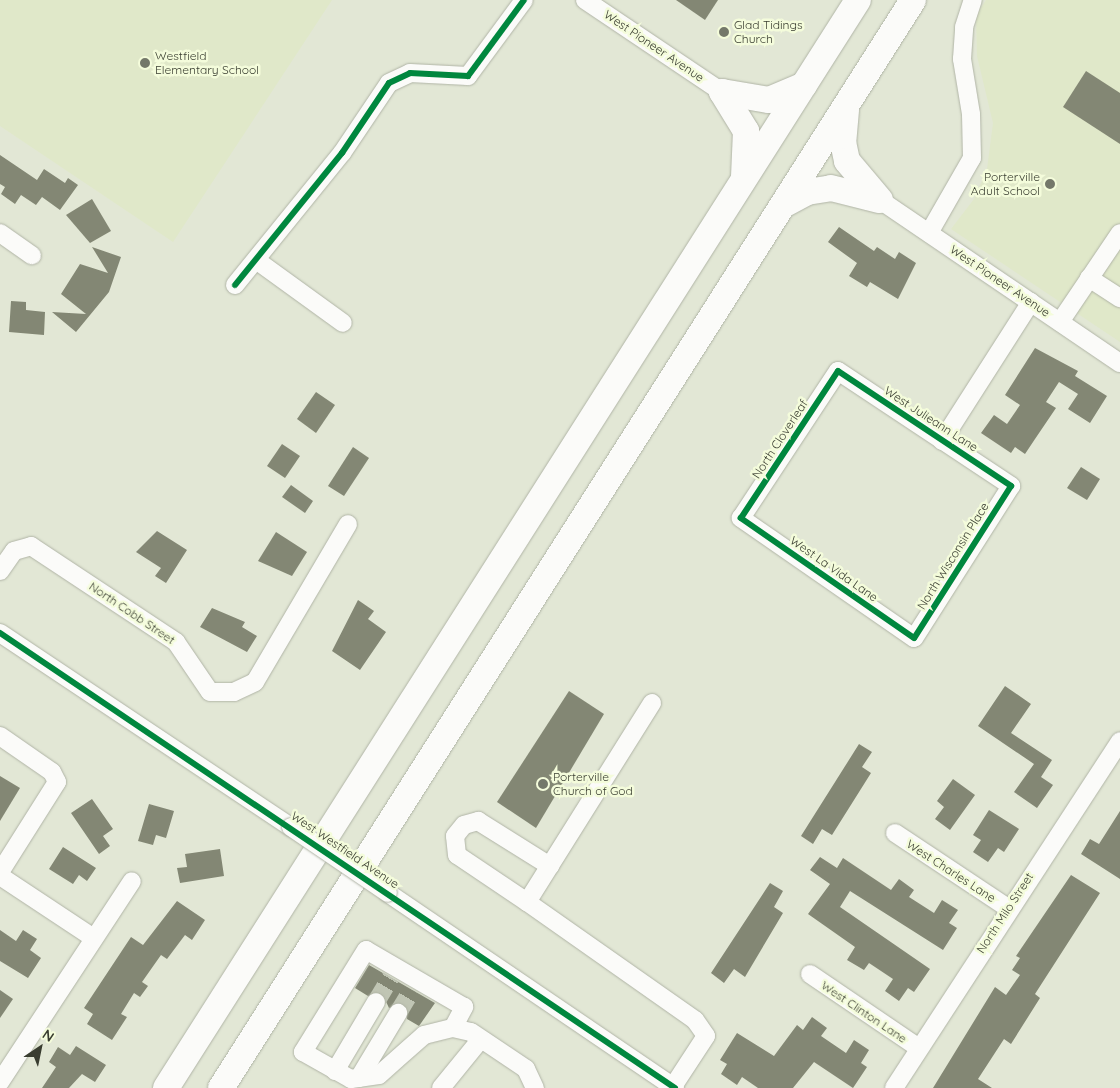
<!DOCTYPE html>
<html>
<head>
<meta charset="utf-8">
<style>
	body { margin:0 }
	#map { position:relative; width:1120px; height:1088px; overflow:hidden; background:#e2e7d5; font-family:Quicksand,sans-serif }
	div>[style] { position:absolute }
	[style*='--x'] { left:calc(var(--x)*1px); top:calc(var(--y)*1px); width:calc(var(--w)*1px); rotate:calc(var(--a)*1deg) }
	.built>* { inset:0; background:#e0e8c9 }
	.building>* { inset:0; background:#838774 }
	.minor-tunnel>* { height:18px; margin-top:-9px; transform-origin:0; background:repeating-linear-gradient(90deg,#c0c5b4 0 18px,transparent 0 27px) }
	.roads { filter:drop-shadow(0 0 1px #b0b4a6) drop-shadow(0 0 1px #b0b4a6) }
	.minor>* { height:18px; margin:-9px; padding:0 9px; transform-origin:9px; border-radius:9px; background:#fbfbf9 }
	.highway>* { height:26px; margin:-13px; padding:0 13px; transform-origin:13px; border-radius:13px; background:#fbfbf9 }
	.bridges { filter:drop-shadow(0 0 1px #b0b4a6) drop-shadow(0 0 1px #b0b4a6) }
	.minor-bridge>* { height:18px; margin:-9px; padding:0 9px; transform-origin:9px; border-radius:9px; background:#fbfbf9 }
	.cycleway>* { height:6px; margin:-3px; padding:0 3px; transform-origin:3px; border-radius:3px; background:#00873e }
	.dots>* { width:14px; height:14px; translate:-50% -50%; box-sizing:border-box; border:2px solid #f4fcdb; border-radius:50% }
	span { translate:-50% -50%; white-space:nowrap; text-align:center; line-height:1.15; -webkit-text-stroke:5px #f4fcdb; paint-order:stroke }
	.poi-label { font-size:12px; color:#393d30 }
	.left { translate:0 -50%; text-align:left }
	.right { translate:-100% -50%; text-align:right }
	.street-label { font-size:12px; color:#393d30 }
	.north { position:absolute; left:15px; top:1023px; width:50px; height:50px; -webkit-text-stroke:4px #f4fcdb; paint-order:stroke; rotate:34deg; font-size:14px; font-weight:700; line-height:20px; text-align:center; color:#393d30 }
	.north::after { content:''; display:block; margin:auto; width:18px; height:22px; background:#393d30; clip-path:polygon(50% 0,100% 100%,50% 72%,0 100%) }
</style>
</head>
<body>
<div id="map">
	<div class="built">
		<i style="clip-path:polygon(0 0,332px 0,173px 242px,0 126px)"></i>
		<i style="clip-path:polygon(986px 0,1120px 0,1120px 342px,951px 229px,974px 199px,987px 169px,993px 123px,977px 56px,976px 16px)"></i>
	</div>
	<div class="building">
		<i style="clip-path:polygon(676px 0,718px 0,705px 20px)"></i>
		<i style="clip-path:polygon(1086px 71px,1120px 93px,1120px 144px,1063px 107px)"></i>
		<i style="clip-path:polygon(0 155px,37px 180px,44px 169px,65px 183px,68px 178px,78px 185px,60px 210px,42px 197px,36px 205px,21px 195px,15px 204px,1px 194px,5px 187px,0 184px)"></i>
		<i style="clip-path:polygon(92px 199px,111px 231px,90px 243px,66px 215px)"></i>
		<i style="clip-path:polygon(839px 227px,874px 251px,877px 247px,895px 259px,899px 252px,916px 263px,898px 299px,870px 282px,867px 287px,849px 276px,857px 263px,828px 242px)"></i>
		<i style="clip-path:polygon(92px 247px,121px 257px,109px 292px,76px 332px,52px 312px,86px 314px,61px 294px,80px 264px,108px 273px)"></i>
		<i style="clip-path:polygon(11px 301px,26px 302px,26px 310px,45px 312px,44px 335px,9px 332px)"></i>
		<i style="clip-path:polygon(1035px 348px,1078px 371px,1075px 376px,1107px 396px,1090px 423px,1068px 409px,1078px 394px,1059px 382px,1046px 402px,1056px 408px,1035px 439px,1025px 454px,1015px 447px,1011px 453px,981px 433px,994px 415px,1007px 424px,1020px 405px,1005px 395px)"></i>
		<i style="clip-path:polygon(316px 392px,335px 405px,316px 433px,297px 419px)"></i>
		<i style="clip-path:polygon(282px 444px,300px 456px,285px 478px,267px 466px)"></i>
		<i style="clip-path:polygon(353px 447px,369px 458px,344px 496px,328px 486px)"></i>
		<i style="clip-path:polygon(1081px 467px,1100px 479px,1087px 500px,1067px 488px)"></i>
		<i style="clip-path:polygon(291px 485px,313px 501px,305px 513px,282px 497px)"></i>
		<i style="clip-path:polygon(157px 531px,187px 550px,166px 583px,155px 576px,161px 568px,136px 552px)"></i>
		<i style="clip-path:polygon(276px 532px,307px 552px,292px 576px,258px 561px)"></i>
		<i style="clip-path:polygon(358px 600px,374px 611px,368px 619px,386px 632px,360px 670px,332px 651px)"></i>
		<i style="clip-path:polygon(212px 608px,245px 622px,242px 627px,257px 636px,247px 652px,200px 627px)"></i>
		<i style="clip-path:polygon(1005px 686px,1031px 704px,1011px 733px,1052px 760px,1041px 777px,1053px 785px,1037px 808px,1014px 792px,1034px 764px,978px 726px)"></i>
		<i style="clip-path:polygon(569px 691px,604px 714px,536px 828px,497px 802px)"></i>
		<i style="clip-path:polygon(859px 744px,872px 752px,862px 767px,871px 773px,832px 835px,822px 829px,813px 844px,801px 836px)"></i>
		<i style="clip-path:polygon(0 776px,20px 788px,0 821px)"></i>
		<i style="clip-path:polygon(953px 779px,975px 795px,950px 830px,935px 819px,944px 807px,937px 801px)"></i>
		<i style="clip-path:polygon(92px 799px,113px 829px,103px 836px,110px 846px,99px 854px,71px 813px)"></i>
		<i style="clip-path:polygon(149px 804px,174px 811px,166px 838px,156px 835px,153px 845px,138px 841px)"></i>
		<i style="clip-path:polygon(989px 810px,1019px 829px,1004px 852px,998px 848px,988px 862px,973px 852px,981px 840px,973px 835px)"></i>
		<i style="clip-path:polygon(1120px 811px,1120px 879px,1081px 854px,1090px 839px,1099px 844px)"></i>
		<i style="clip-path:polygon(63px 847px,96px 868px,87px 881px,79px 875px,73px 884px,49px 869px)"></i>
		<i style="clip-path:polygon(220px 849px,224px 876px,180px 883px,177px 868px,187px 867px,185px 854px)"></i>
		<i style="clip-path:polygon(820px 857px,837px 868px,843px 858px,891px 890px,899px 879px,914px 890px,909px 897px,934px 913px,942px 900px,958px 910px,949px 923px,957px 928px,943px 950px,850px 891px,840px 907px,930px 969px,914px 992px,908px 988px,899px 1001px,885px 991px,893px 979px,869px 963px,864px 970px,847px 960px,855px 947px,808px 914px,830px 884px,810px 870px)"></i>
		<i style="clip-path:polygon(1071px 875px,1100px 893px,1035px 994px,1040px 998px,1011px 1044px,1004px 1039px,978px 1079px,992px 1088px,933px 1088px,995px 987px,1006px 995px,1020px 975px,1012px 970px,1020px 958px,1016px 956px)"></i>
		<i style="clip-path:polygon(770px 883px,783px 891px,774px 907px,783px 913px,745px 977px,734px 969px,724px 983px,711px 973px)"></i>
		<i style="clip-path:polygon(177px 901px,205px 920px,192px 940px,185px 935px,167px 959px,161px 955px,142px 982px,148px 986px,140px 997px,134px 993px,121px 1014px,127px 1017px,112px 1040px,87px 1024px,93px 1014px,84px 1008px,131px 937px,143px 945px)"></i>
		<i style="clip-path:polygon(0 930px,16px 941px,23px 930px,37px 939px,30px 950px,41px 958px,28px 978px,0 961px)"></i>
		<i style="clip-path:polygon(369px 965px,435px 1003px,419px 1026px,407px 1019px,404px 1004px,389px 1008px,382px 993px,368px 996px,355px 988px)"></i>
		<i style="clip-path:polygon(0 990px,13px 999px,0 1018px)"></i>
		<i style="clip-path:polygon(812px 1017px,827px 1028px,821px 1036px,846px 1053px,854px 1040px,869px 1050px,861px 1063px,867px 1067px,853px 1088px,814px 1062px,793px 1088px,758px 1088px,742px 1077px,737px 1085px,721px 1074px,727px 1064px,720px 1060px,737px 1033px,774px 1056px,797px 1025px,803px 1030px)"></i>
		<i style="clip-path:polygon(76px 1046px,106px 1065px,95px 1082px,82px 1074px,69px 1088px,42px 1088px,56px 1067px,49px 1062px,58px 1047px,70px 1055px)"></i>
	</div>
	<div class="minor-tunnel">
		<i style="--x:376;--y:1002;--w:29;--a:-59"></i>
		<i style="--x:398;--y:1013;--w:27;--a:-59"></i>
	</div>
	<div class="roads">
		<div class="minor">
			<i style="--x:585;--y:0;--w:165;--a:33.9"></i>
			<i style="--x:880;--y:200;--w:290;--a:34.2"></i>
			<i style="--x:0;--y:233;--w:39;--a:35"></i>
			<i style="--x:929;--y:233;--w:86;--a:-60.2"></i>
			<i style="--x:972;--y:158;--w:44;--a:-91.3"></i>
			<i style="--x:971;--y:114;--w:56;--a:-99.3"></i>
			<i style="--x:962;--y:59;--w:32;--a:-86"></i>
			<i style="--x:964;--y:27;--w:28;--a:-72"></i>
			<i style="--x:256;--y:260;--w:107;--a:35.9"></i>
			<i style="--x:1089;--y:278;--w:37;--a:33"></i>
			<i style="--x:235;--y:285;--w:170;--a:-51"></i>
			<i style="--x:342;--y:153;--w:84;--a:-56.1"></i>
			<i style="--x:389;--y:83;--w:23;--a:-25"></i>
			<i style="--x:410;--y:73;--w:58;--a:3"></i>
			<i style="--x:468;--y:76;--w:94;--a:-53.6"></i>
			<i style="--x:1060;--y:322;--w:107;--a:-56"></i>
			<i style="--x:838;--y:371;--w:208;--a:33.6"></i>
			<i style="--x:1011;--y:486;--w:180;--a:122.5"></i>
			<i style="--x:914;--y:638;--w:211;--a:-145.3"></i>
			<i style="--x:741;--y:518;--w:176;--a:-56.6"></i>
			<i style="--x:942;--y:441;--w:165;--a:-57.4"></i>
			<i style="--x:0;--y:571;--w:24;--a:-55"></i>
			<i style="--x:14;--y:551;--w:18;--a:-16"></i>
			<i style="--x:31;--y:546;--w:174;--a:33.5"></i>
			<i style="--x:176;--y:642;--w:60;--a:55.8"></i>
			<i style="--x:210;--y:692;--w:24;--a:0"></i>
			<i style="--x:234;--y:692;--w:23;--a:-25"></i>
			<i style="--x:255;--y:682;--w:183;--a:-59.5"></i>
			<i style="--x:0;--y:633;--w:350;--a:33.7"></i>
			<i style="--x:652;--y:703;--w:235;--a:122.1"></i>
			<i style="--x:527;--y:902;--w:205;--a:35.1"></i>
			<i style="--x:695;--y:1020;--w:19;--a:55"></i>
			<i style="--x:706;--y:1036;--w:62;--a:123.2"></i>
			<i style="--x:0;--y:736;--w:63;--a:34.7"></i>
			<i style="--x:52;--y:772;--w:11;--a:63"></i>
			<i style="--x:57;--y:782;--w:107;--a:122.3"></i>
			<i style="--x:895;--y:833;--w:136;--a:33.6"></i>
			<i style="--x:0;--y:876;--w:110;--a:33.5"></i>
			<i style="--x:388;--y:893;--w:347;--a:34.2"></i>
			<i style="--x:527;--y:902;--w:84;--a:-146.1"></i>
			<i style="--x:457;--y:855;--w:19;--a:-96"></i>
			<i style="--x:455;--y:836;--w:14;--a:-51"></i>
			<i style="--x:464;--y:825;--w:15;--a:-16"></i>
			<i style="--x:478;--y:821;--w:85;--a:32"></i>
			<i style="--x:810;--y:974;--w:132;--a:34.2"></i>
			<i style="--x:453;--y:1028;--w:24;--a:-62"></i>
			<i style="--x:464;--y:1007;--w:113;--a:-149.8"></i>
			<i style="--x:366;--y:950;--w:120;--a:121.7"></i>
			<i style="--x:303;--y:1052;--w:55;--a:29.4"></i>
			<i style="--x:351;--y:1079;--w:28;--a:-8"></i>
			<i style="--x:379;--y:1075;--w:60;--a:-41.6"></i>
			<i style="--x:424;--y:1035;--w:30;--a:-14"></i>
			<i style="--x:453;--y:1028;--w:18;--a:13"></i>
			<i style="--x:471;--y:1032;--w:66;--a:33.9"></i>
			<i style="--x:526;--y:1069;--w:21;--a:65"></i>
			<i style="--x:335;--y:1071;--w:80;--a:-59.3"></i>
			<i style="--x:359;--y:1078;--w:76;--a:-59"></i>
			<i style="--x:0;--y:1082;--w:240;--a:-56.7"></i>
			<i style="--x:441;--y:1088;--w:63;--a:-50.8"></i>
			<i style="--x:894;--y:1088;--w:414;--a:-56.9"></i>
		</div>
		<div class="highway">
			<i style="--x:722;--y:92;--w:46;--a:58.4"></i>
			<i style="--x:746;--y:131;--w:45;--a:92.5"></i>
			<i style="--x:722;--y:92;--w:48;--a:9.7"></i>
			<i style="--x:769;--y:100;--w:38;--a:-23"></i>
			<i style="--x:846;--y:110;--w:32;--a:95"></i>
			<i style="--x:843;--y:142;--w:19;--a:78"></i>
			<i style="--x:847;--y:161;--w:51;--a:49.8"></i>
			<i style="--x:783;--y:205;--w:27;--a:-28"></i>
			<i style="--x:807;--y:192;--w:24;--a:-9"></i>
			<i style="--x:831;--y:188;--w:49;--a:14"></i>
			<i style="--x:166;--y:1088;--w:1289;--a:-57.54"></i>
			<i style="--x:221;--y:1088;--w:1289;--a:-57.54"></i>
		</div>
	</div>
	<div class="bridges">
		<div class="minor-bridge">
			<i style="--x:291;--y:827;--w:117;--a:34.2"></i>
		</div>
	</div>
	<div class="cycleway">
		<i style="--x:235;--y:285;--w:170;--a:-51"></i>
		<i style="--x:342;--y:153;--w:84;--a:-56.1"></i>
		<i style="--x:389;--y:83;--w:23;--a:-25"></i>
		<i style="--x:410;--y:73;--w:58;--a:3"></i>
		<i style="--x:468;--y:76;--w:94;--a:-53.6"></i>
		<i style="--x:838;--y:371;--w:208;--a:33.6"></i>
		<i style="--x:1011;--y:486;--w:180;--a:122.5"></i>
		<i style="--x:914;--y:638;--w:211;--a:-145.3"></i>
		<i style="--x:741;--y:518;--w:176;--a:-56.6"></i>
		<i style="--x:0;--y:633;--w:814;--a:33.98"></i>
	</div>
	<div class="dots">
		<i style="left:724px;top:32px;background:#74786a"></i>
		<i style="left:145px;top:63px;background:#74786a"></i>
		<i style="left:1050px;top:184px;background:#74786a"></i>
		<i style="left:543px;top:784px;background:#74786a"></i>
	</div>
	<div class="poi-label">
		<span class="left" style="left:734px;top:32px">Glad Tidings<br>Church</span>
		<span class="left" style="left:155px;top:63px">Westfield<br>Elementary School</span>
		<span class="right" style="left:1040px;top:184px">Porterville<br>Adult School</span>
		<span class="left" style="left:553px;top:784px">Porterville<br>Church of God</span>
	</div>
	<div class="street-label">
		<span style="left:654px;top:46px;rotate:34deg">West Pioneer Avenue</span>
		<span style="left:1000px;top:281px;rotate:34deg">West Pioneer Avenue</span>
		<span style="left:931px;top:419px;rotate:33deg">West Julieann Lane</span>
		<span style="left:780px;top:439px;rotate:-57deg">North Cloverleaf</span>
		<span style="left:953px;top:556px;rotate:-58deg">North Wisconsin Place</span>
		<span style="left:834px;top:569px;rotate:35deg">West La Vida Lane</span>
		<span style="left:132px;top:613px;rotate:34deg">North Cobb Street</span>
		<span style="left:345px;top:850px;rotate:34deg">West Westfield Avenue</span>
		<span style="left:951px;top:871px;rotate:33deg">West Charles Lane</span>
		<span style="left:1005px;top:913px;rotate:-57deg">North Milo Street</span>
		<span style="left:864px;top:1012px;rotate:34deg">West Clinton Lane</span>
	</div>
	<div class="north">N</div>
</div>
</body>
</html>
